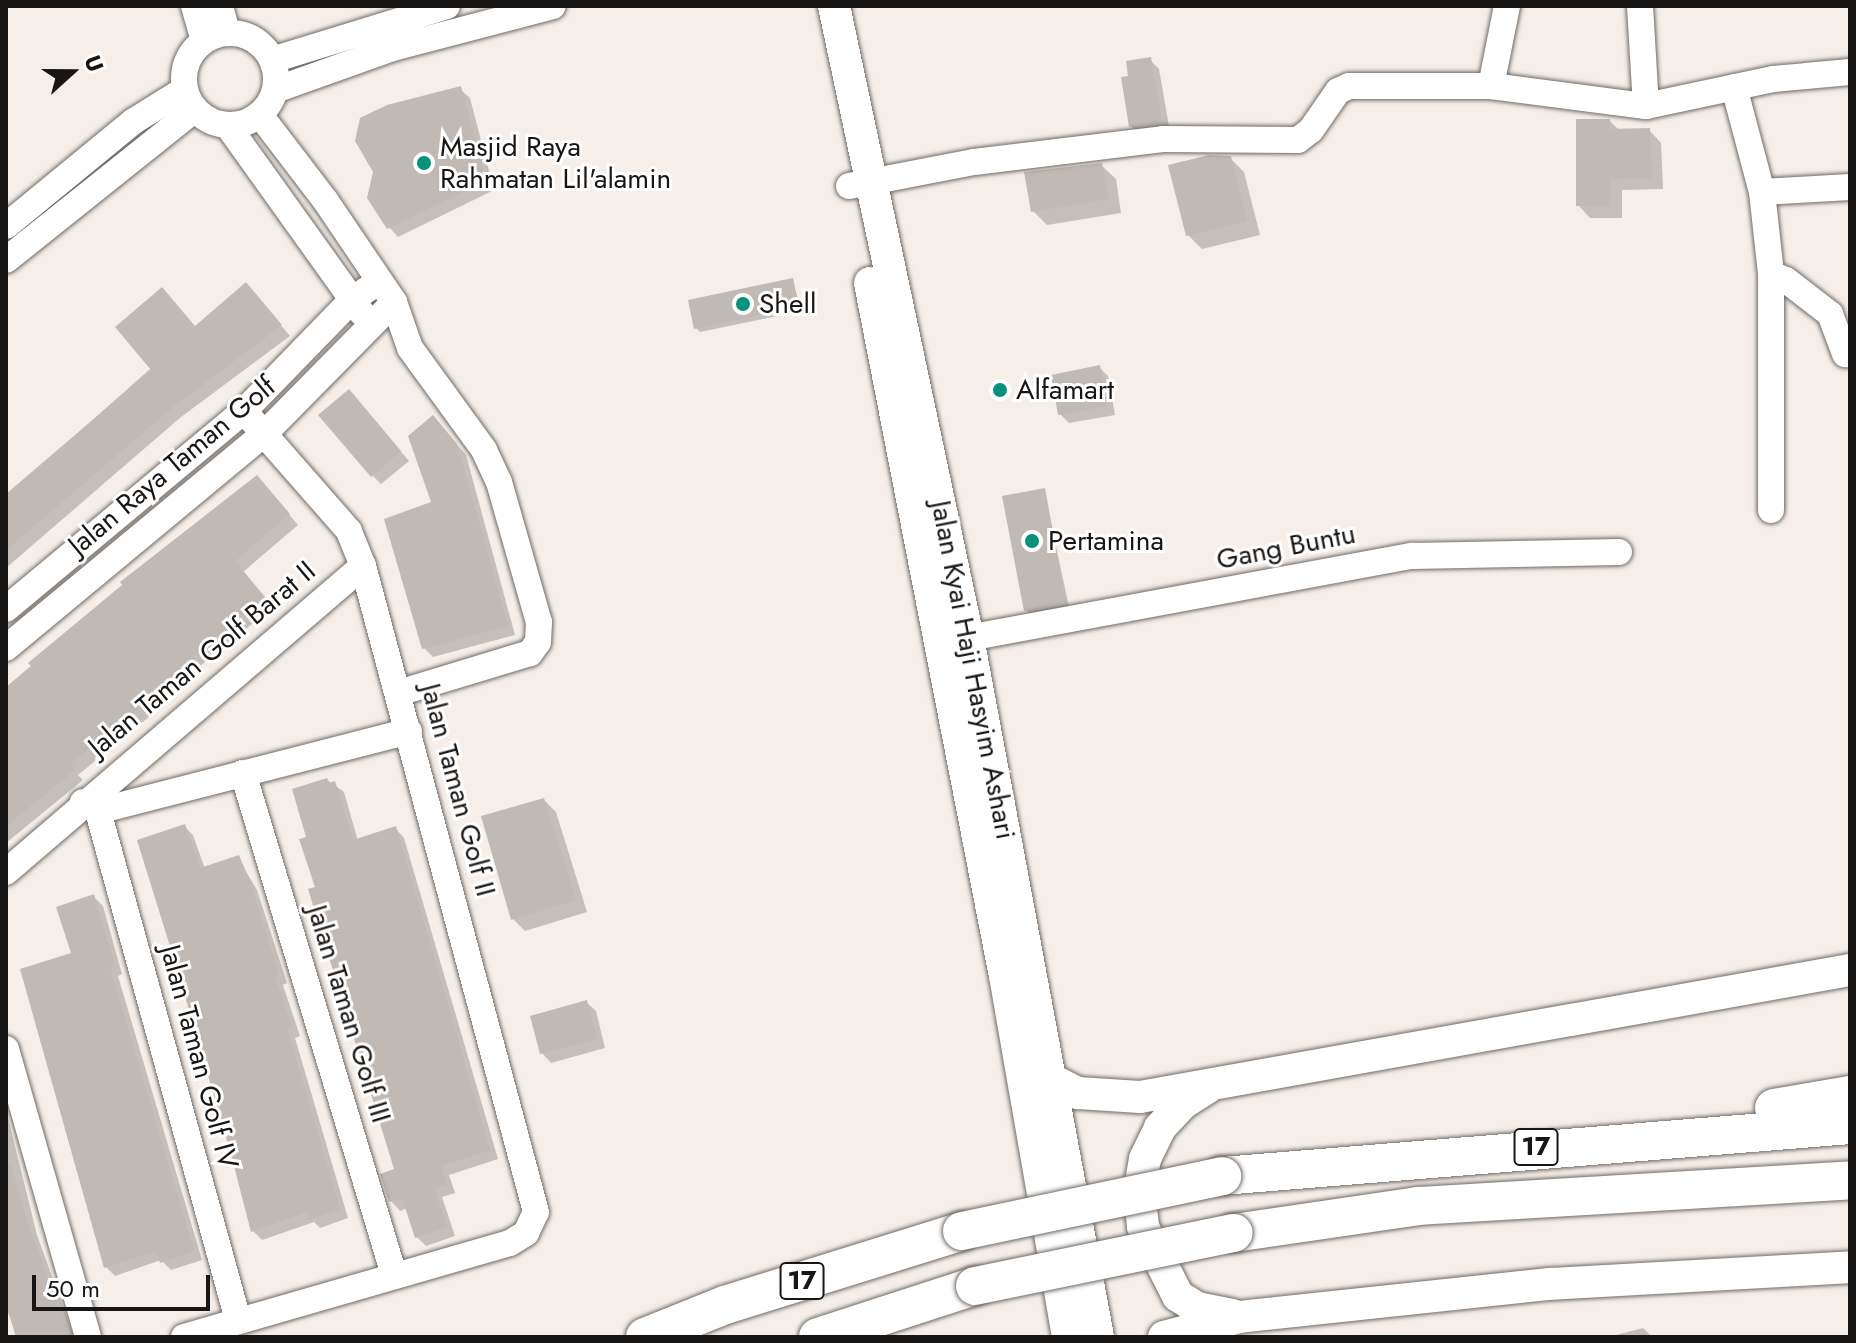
<!DOCTYPE html>
<html>
<head>
<meta charset="utf-8">
<style>
	body { margin:0 }
	#map { position:relative; width:1856px; height:1343px; overflow:hidden; background:#f6efe9; font-family:Jost,sans-serif }
	div>[style] { position:absolute }
	[style*='--x'] { left:calc(var(--x)*1px); top:calc(var(--y)*1px); width:calc(var(--w)*1px); rotate:calc(var(--a)*1deg) }
	.shadow>* { inset:0; background:#0003 }
	.building>* { inset:0; background:#c0b9b4 }
	.roads { filter:drop-shadow(0 0 2px #706a65) drop-shadow(0 0 2px #706a65) }
	.minor>* { height:26px; margin:-13px; padding:0 13px; transform-origin:13px; border-radius:13px; background:#fff }
	.minor>.ring { margin:-13px; padding:0; box-sizing:content-box; background:none; border:26px solid #fff; border-radius:50% }
	.major>* { height:32px; margin:-16px; padding:0 16px; transform-origin:16px; border-radius:16px; background:#fff }
	.highway>* { height:38px; margin:-19px; padding:0 19px; transform-origin:19px; border-radius:19px; background:#fff }
	.bridges { filter:drop-shadow(0 0 2px #706a65) drop-shadow(0 0 2px #706a65) }
	.highway-bridge>* { height:38px; margin:-19px; padding:0 19px; transform-origin:19px; border-radius:19px; background:#fff }
	.dots>* { width:22px; height:22px; translate:-50% -50%; box-sizing:border-box; border:4px solid #fff; border-radius:50% }
	span { translate:-50% -50%; white-space:nowrap; text-align:center; line-height:1.15; -webkit-text-stroke:6px #fff; paint-order:stroke }
	.shield-label span { padding:2px 6px; background:#fff; border:2px solid; border-radius:6px; -webkit-text-stroke-width:0 }
	.shield-label { font-size:26px; color:#181614; font-weight:700 }
	.poi-label { font-size:28px; color:#181614 }
	.left { translate:0 -50%; text-align:left }
	.street-label { font-size:28px; color:#181614 }
	.frame { position:absolute; inset:0; border:8px solid #181614; pointer-events:none }
	.north { position:absolute; left:32px; top:32px; width:80px; height:80px; -webkit-text-stroke:6px #fff; paint-order:stroke; rotate:69deg; font-size:22px; font-weight:700; line-height:32px; text-align:center; color:#181614 }
	.north::after { content:''; display:block; margin:auto; width:28px; height:36px; background:#181614; clip-path:polygon(50% 0,100% 100%,50% 72%,0 100%) }
	.scale { position:absolute; left:32px; top:1275px; width:178px; height:36px; box-sizing:border-box; border:4px solid #181614; border-top:0; padding-left:10px; font-size:24px; line-height:28px; white-space:nowrap; color:#181614; -webkit-text-stroke:6px #fff; paint-order:stroke }
</style>
</head>
<body>
<div id="map">
	<div class="shadow">
		<i style="clip-path:polygon(1150px 60px,1159px 69px,1170px 132px,1140px 135px,1131px 126px,1130px 78px)"></i>
		<i style="clip-path:polygon(460px 89px,470px 98px,494px 190px,398px 237px,389px 227px)"></i>
		<i style="clip-path:polygon(1610px 121px,1620px 131px,1649px 130px,1661px 143px,1663px 189px,1622px 190px,1622px 218px,1590px 218px,1578px 205px)"></i>
		<i style="clip-path:polygon(1230px 158px,1244px 172px,1260px 235px,1202px 249px,1188px 235px)"></i>
		<i style="clip-path:polygon(1101px 165px,1116px 179px,1121px 213px,1047px 225px,1033px 211px)"></i>
		<i style="clip-path:polygon(792px 280px,802px 311px,700px 332px,696px 328px)"></i>
		<i style="clip-path:polygon(255px 295px,290px 336px,181px 417px,6px 568px,6px 497px,196px 328px)"></i>
		<i style="clip-path:polygon(1099px 367px,1108px 376px,1115px 415px,1069px 423px,1060px 414px)"></i>
		<i style="clip-path:polygon(358px 401px,409px 461px,381px 484px,372px 475px)"></i>
		<i style="clip-path:polygon(442px 427px,466px 455px,515px 635px,433px 657px,424px 648px)"></i>
		<i style="clip-path:polygon(266px 487px,298px 525px,243px 572px,273px 607px,189px 675px,194px 680px,78px 775px,83px 780px,6px 843px,6px 690px)"></i>
		<i style="clip-path:polygon(1044px 490px,1069px 607px,1030px 614px,1026px 610px)"></i>
		<i style="clip-path:polygon(327px 780px,344px 792px,358px 841px,395px 828px,404px 838px,498px 1159px,449px 1175px,455px 1193px,442px 1197px,455px 1236px,426px 1246px,417px 1237px,407px 1208px,400px 1211px,391px 1201px,397px 1171px,317px 888px,308px 838px)"></i>
		<i style="clip-path:polygon(544px 800px,556px 812px,587px 912px,525px 931px,513px 919px)"></i>
		<i style="clip-path:polygon(184px 826px,193px 835px,205px 869px,238px 858px,257px 890px,287px 983px,283px 985px,300px 1036px,295px 1038px,348px 1218px,320px 1228px,314px 1222px,262px 1240px,253px 1231px,140px 841px)"></i>
		<i style="clip-path:polygon(94px 897px,103px 906px,122px 974px,118px 976px,202px 1260px,171px 1270px,161px 1260px,115px 1276px,106px 1267px,74px 954px)"></i>
		<i style="clip-path:polygon(586px 1002px,596px 1011px,605px 1048px,551px 1063px,542px 1053px)"></i>
		<i style="clip-path:polygon(6px 1110px,37px 1235px,74px 1337px,18px 1337px,6px 1307px)"></i>
		<i style="clip-path:polygon(1643px 1328px,1652px 1337px,1608px 1337px)"></i>
	</div>
	<div class="building">
		<i style="clip-path:polygon(1151px 57px,1162px 123px,1129px 127px,1121px 77px,1128px 76px,1126px 61px)"></i>
		<i style="clip-path:polygon(461px 86px,486px 181px,387px 229px,367px 198px,373px 172px,355px 141px,360px 118px,387px 105px)"></i>
		<i style="clip-path:polygon(1576px 119px,1610px 119px,1610px 129px,1650px 128px,1652px 178px,1610px 179px,1610px 206px,1576px 206px)"></i>
		<i style="clip-path:polygon(1209px 155px,1231px 156px,1247px 221px,1186px 236px,1168px 165px)"></i>
		<i style="clip-path:polygon(1102px 163px,1108px 199px,1031px 212px,1024px 172px)"></i>
		<i style="clip-path:polygon(793px 278px,799px 307px,694px 329px,688px 300px)"></i>
		<i style="clip-path:polygon(246px 282px,282px 325px,172px 408px,6px 550px,6px 494px,151px 370px,115px 327px,162px 287px,195px 326px)"></i>
		<i style="clip-path:polygon(1100px 365px,1107px 406px,1058px 415px,1051px 375px)"></i>
		<i style="clip-path:polygon(349px 389px,401px 451px,371px 477px,318px 415px)"></i>
		<i style="clip-path:polygon(433px 415px,457px 444px,508px 626px,422px 649px,384px 519px,431px 502px,408px 436px)"></i>
		<i style="clip-path:polygon(257px 475px,290px 514px,235px 561px,265px 597px,181px 665px,186px 670px,70px 764px,75px 770px,6px 826px,6px 687px,31px 666px,28px 663px,122px 585px,120px 582px)"></i>
		<i style="clip-path:polygon(1045px 488px,1066px 603px,1024px 611px,1002px 496px)"></i>
		<i style="clip-path:polygon(327px 778px,329px 783px,335px 781px,353px 840px,396px 826px,490px 1150px,441px 1166px,447px 1184px,434px 1188px,447px 1227px,415px 1238px,402px 1198px,389px 1202px,380px 1174px,394px 1169px,308px 889px,315px 887px,299px 839px,306px 837px,292px 789px)"></i>
		<i style="clip-path:polygon(544px 798px,576px 900px,511px 920px,481px 816px)"></i>
		<i style="clip-path:polygon(185px 824px,200px 868px,239px 855px,249px 879px,279px 974px,275px 976px,292px 1027px,287px 1028px,340px 1209px,309px 1220px,306px 1212px,251px 1232px,214px 1088px,137px 840px)"></i>
		<i style="clip-path:polygon(94px 894px,115px 965px,110px 967px,194px 1251px,160px 1263px,156px 1251px,104px 1268px,20px 969px,71px 953px,56px 907px)"></i>
		<i style="clip-path:polygon(587px 1000px,597px 1039px,540px 1054px,530px 1016px)"></i>
		<i style="clip-path:polygon(11px 1165px,28px 1224px,70px 1337px,16px 1337px,6px 1305px,6px 1166px)"></i>
	</div>
	<div class="roads">
		<div class="minor">
			<i style="--x:194;--y:6;--w:35;--a:74"></i>
			<i style="--x:220;--y:6;--w:27;--a:75"></i>
			<i style="--x:1640;--y:6;--w:100;--a:86.6"></i>
			<i class="ring" style="left:184px;top:33px;width:66px;height:66px"></i>
			<i style="--x:272;--y:60;--w:183;--a:-17.1"></i>
			<i style="--x:1491;--y:86;--w:82;--a:-78.7"></i>
			<i style="--x:1734;--y:87;--w:109;--a:75.1"></i>
			<i style="--x:1762;--y:192;--w:82;--a:83.7"></i>
			<i style="--x:1771;--y:274;--w:236;--a:90"></i>
			<i style="--x:275;--y:90;--w:125;--a:-19.6"></i>
			<i style="--x:393;--y:48;--w:165;--a:-14.7"></i>
			<i style="--x:260;--y:115;--w:107;--a:52.6"></i>
			<i style="--x:325;--y:200;--w:123;--a:55.9"></i>
			<i style="--x:394;--y:302;--w:49;--a:70.8"></i>
			<i style="--x:410;--y:348;--w:126;--a:54"></i>
			<i style="--x:484;--y:450;--w:35;--a:65"></i>
			<i style="--x:499;--y:482;--w:146;--a:74.1"></i>
			<i style="--x:539;--y:622;--w:20;--a:93"></i>
			<i style="--x:538;--y:642;--w:14;--a:126"></i>
			<i style="--x:530;--y:653;--w:138;--a:163.1"></i>
			<i style="--x:228;--y:126;--w:230;--a:54.4"></i>
			<i style="--x:849;--y:186;--w:127;--a:-10.9"></i>
			<i style="--x:974;--y:162;--w:190;--a:-6.9"></i>
			<i style="--x:1163;--y:139;--w:135;--a:0.4"></i>
			<i style="--x:1298;--y:140;--w:16;--a:-38"></i>
			<i style="--x:1311;--y:130;--w:47;--a:-55.3"></i>
			<i style="--x:1338;--y:91;--w:12;--a:-24"></i>
			<i style="--x:1349;--y:86;--w:142;--a:0"></i>
			<i style="--x:1491;--y:86;--w:156;--a:7.4"></i>
			<i style="--x:1646;--y:106;--w:130;--a:-12"></i>
			<i style="--x:1773;--y:79;--w:77;--a:-5.2"></i>
			<i style="--x:1762;--y:192;--w:88;--a:-3.3"></i>
			<i style="--x:6;--y:226;--w:166;--a:-39.4"></i>
			<i style="--x:134;--y:121;--w:59;--a:-31.8"></i>
			<i style="--x:6;--y:260;--w:241;--a:-38.6"></i>
			<i style="--x:1771;--y:274;--w:16;--a:22"></i>
			<i style="--x:1786;--y:280;--w:56;--a:37.7"></i>
			<i style="--x:1830;--y:314;--w:43;--a:69.4"></i>
			<i style="--x:6;--y:609;--w:310;--a:-39.8"></i>
			<i style="--x:244;--y:411;--w:155;--a:-45.8"></i>
			<i style="--x:352;--y:300;--w:33;--a:-35"></i>
			<i style="--x:968;--y:638;--w:452;--a:-10.5"></i>
			<i style="--x:1412;--y:556;--w:207;--a:-1.1"></i>
			<i style="--x:6;--y:648;--w:335;--a:-39.7"></i>
			<i style="--x:264;--y:434;--w:185;--a:-45.4"></i>
			<i style="--x:243;--y:773;--w:524;--a:73.26"></i>
			<i style="--x:83;--y:802;--w:17;--a:31"></i>
			<i style="--x:98;--y:811;--w:321;--a:-14.4"></i>
			<i style="--x:98;--y:811;--w:528;--a:74.62"></i>
			<i style="--x:6;--y:872;--w:470;--a:-40.6"></i>
			<i style="--x:6;--y:1049;--w:299;--a:74.1"></i>
			<i style="--x:184;--y:1337;--w:339;--a:-16.1"></i>
			<i style="--x:510;--y:1243;--w:19;--a:-32"></i>
			<i style="--x:526;--y:1233;--w:23;--a:-65"></i>
			<i style="--x:536;--y:1212;--w:669;--a:-104.99"></i>
			<i style="--x:363;--y:566;--w:38;--a:-112"></i>
			<i style="--x:349;--y:531;--w:159;--a:-131.2"></i>
		</div>
		<div class="major">
			<i style="--x:834;--y:6;--w:646;--a:78.03"></i>
			<i style="--x:968;--y:638;--w:711;--a:79.46"></i>
			<i style="--x:870;--y:283;--w:706;--a:78.98"></i>
			<i style="--x:1005;--y:976;--w:366;--a:80.1"></i>
			<i style="--x:1052;--y:1080;--w:29;--a:27"></i>
			<i style="--x:1078;--y:1093;--w:62;--a:3.7"></i>
			<i style="--x:1140;--y:1097;--w:721;--a:-10.14"></i>
			<i style="--x:1207;--y:1088;--w:28;--a:148"></i>
			<i style="--x:1183;--y:1103;--w:34;--a:133"></i>
			<i style="--x:1160;--y:1128;--w:34;--a:116"></i>
			<i style="--x:1145;--y:1159;--w:35;--a:100"></i>
			<i style="--x:1139;--y:1193;--w:34;--a:83"></i>
			<i style="--x:1143;--y:1227;--w:77;--a:63.1"></i>
			<i style="--x:1178;--y:1296;--w:22;--a:32"></i>
			<i style="--x:1197;--y:1308;--w:36;--a:11"></i>
			<i style="--x:1164;--y:1337;--w:78;--a:-14.9"></i>
			<i style="--x:1239;--y:1317;--w:313;--a:-6.1"></i>
			<i style="--x:1550;--y:1284;--w:300;--a:-3.2"></i>
		</div>
		<div class="highway">
			<i style="--x:1774;--y:1108;--w:77;--a:-9.7"></i>
			<i style="--x:1222;--y:1176;--w:630;--a:-4.64"></i>
			<i style="--x:1234;--y:1233;--w:186;--a:-8.3"></i>
			<i style="--x:1418;--y:1206;--w:433;--a:-3.4"></i>
			<i style="--x:645;--y:1337;--w:86;--a:-21.8"></i>
			<i style="--x:725;--y:1305;--w:248;--a:-17.3"></i>
			<i style="--x:818;--y:1337;--w:165;--a:-18"></i>
		</div>
	</div>
	<div class="bridges">
		<div class="highway-bridge">
			<i style="--x:962;--y:1231;--w:266;--a:-11.9"></i>
			<i style="--x:975;--y:1286;--w:264;--a:-11.6"></i>
		</div>
	</div>
	<div class="dots">
		<i style="left:424px;top:163px;background:#04927d"></i>
		<i style="left:743px;top:304px;background:#04927d"></i>
		<i style="left:1000px;top:390px;background:#04927d"></i>
		<i style="left:1032px;top:541px;background:#04927d"></i>
	</div>
	<div class="shield-label">
		<span style="left:1536px;top:1147px">17</span>
		<span style="left:802px;top:1281px">17</span>
	</div>
	<div class="poi-label">
		<span class="left" style="left:440px;top:163px">Masjid Raya<br>Rahmatan Lil'alamin</span>
		<span class="left" style="left:759px;top:304px">Shell</span>
		<span class="left" style="left:1016px;top:390px">Alfamart</span>
		<span class="left" style="left:1048px;top:541px">Pertamina</span>
	</div>
	<div class="street-label">
		<span style="left:172px;top:466px;rotate:-40deg">Jalan Raya Taman Golf</span>
		<span style="left:1286px;top:547px;rotate:-11deg">Gang Buntu</span>
		<span style="left:202px;top:659px;rotate:-40deg">Jalan Taman Golf Barat II</span>
		<span style="left:973px;top:670px;rotate:79deg">Jalan Kyai Haji Hasyim Ashari</span>
		<span style="left:458px;top:790px;rotate:75deg">Jalan Taman Golf II</span>
		<span style="left:349px;top:1014px;rotate:73deg">Jalan Taman Golf III</span>
		<span style="left:199px;top:1057px;rotate:75deg">Jalan Taman Golf IV</span>
	</div>
	<div class="frame"></div>
	<div class="north">U</div>
	<div class="scale">50 m</div>
</div>
</body>
</html>
